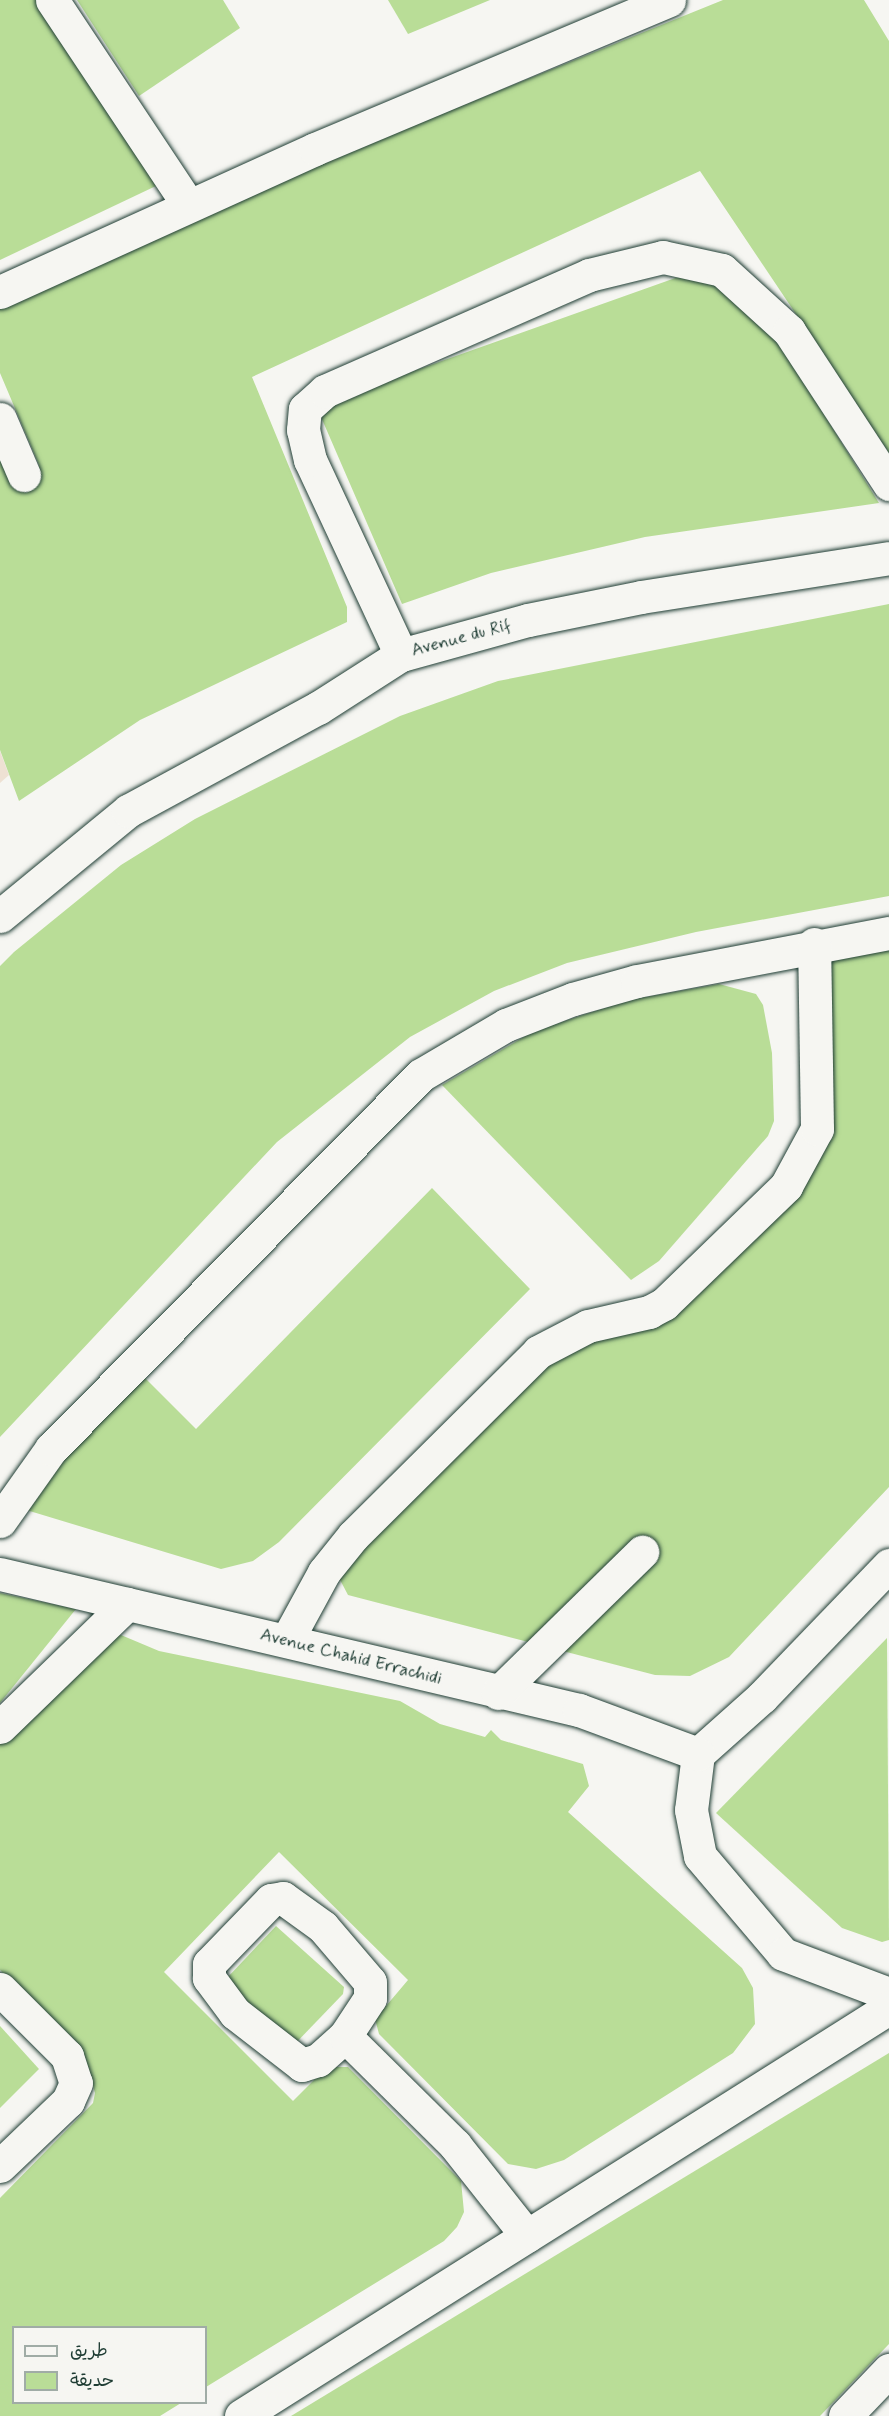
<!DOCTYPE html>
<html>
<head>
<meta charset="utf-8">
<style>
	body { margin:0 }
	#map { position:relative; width:889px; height:2416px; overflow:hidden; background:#f6f6f2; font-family:Mynerve,"Playpen Sans Arabic",sans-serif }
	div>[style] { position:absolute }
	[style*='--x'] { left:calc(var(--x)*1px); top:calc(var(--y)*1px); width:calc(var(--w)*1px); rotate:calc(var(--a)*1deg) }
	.built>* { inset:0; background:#eee1d3 }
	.green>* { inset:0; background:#b9dd97 }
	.roads { filter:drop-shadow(0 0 2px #1f3d34) drop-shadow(0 0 2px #1f3d34) }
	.minor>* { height:33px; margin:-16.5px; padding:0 16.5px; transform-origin:16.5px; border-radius:16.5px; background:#f6f6f2 }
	span { translate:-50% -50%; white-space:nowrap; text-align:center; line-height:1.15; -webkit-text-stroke:6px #f6f6f2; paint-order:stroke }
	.street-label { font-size:18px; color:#1f3d34 }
	.legend { position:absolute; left:12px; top:2326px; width:195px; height:78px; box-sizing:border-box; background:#f6f6f2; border:2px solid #a0aca6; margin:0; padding:8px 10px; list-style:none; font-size:18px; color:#1f3d34 }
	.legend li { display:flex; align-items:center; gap:12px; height:30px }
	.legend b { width:30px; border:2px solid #a0aca6 }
</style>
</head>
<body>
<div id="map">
	<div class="built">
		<i style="clip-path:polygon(0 751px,9px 775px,0 783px)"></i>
	</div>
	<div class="green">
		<i style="clip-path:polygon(0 0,43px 0,158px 185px,0 260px)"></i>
		<i style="clip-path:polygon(77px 0,223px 0,240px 28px,139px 96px)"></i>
		<i style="clip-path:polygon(388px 0,490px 0,408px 34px)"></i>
		<i style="clip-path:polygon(723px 0,864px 0,889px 41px,889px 453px,700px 171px,252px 377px,347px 607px,347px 622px,140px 720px,19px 801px,0 750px,0 450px,15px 486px,26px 493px,39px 482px,39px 465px,0 373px,0 309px,333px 158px)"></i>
		<i style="clip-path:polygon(695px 271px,717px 276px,781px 345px,879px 503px,645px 537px,491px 573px,402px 604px,321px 417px,329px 401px)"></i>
		<i style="clip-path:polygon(889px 604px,889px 896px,696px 932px,567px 963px,494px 991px,410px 1037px,277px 1142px,0 1437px,0 966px,14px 952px,121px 865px,195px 819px,400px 716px,498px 681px)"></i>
		<i style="clip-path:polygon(889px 943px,889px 1487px,729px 1657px,690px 1676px,655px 1675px,348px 1595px,338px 1576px,346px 1558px,543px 1362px,602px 1337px,666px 1322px,784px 1202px,809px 1170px,831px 958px)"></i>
		<i style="clip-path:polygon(719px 984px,756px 994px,763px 1005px,772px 1053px,774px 1121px,768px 1136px,659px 1261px,631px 1280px,442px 1085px,534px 1031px,629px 1000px)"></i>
		<i style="clip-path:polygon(432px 1188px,530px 1289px,279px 1542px,253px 1561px,221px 1569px,23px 1509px,46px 1465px,140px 1373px,196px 1429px)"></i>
		<i style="clip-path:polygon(0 1593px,76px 1609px,0 1703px)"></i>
		<i style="clip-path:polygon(121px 1635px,159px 1651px,400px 1701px,440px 1724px,485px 1737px,491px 1730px,501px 1740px,583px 1764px,589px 1786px,568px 1812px,742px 1968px,753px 1988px,755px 2024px,733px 2053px,564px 2160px,536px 2169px,508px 2164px,379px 2034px,375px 2019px,408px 1980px,279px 1852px,164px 1972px,293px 2101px,327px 2067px,348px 2067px,461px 2181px,464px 2212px,457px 2227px,444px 2241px,206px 2387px,206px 2328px,14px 2328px,14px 2402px,181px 2403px,160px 2416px,0 2416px,0 2198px,93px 2103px,95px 2093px,84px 2054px,0 1970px,0 1738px,104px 1638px)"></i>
		<i style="clip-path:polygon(887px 1638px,889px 1940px,882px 1942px,842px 1928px,716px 1813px)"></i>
		<i style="clip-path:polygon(276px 1926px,344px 1987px,343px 1994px,291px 2048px,284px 2047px,227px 1978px)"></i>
		<i style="clip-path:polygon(0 2026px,39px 2069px,0 2108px)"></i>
		<i style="clip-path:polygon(889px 2053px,889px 2344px,820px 2416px,291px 2416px)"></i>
	</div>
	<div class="roads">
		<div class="minor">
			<i style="--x:52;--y:0;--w:247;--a:56.4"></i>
			<i style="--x:0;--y:292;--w:346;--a:-24.4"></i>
			<i style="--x:315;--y:149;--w:384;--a:-22.8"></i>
			<i style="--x:0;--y:419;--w:61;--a:66.8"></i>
			<i style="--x:401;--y:655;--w:215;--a:-115"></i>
			<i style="--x:310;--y:460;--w:31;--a:-103"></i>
			<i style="--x:303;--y:430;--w:21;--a:-85"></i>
			<i style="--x:305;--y:409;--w:27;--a:-42"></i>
			<i style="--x:325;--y:391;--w:288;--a:-23.7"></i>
			<i style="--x:589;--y:275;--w:76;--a:-13.7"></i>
			<i style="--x:663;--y:257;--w:60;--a:12.4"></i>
			<i style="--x:722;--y:270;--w:91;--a:42.3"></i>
			<i style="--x:789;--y:331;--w:183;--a:56.8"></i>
			<i style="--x:0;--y:916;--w:166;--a:-39.4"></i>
			<i style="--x:128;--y:811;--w:216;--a:-28.5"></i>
			<i style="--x:318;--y:708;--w:98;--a:-32.6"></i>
			<i style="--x:401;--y:655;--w:132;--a:-15.4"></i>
			<i style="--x:528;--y:620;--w:115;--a:-11.5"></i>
			<i style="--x:641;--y:597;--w:251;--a:-8.9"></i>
			<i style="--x:0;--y:1521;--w:88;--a:-54.7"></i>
			<i style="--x:51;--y:1449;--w:526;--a:-45.31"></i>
			<i style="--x:421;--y:1075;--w:99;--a:-30.5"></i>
			<i style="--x:506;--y:1025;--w:72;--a:-21.2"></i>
			<i style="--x:573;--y:999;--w:66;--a:-15.7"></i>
			<i style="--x:637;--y:981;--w:257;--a:-10.8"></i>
			<i style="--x:889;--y:1565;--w:183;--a:133.9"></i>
			<i style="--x:762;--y:1697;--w:86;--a:138.3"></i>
			<i style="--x:698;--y:1754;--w:56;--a:97.1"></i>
			<i style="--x:691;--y:1810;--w:47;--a:78.9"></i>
			<i style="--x:700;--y:1856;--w:128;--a:49.7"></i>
			<i style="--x:783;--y:1954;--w:113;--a:20.7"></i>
			<i style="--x:0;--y:1574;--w:595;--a:13.22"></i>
			<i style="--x:579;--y:1710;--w:127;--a:20.3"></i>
			<i style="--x:287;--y:1640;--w:77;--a:-61.4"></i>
			<i style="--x:324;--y:1572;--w:46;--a:-51.1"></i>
			<i style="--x:353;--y:1536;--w:261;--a:-44.8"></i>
			<i style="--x:538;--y:1352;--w:56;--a:-27.5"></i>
			<i style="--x:588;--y:1326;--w:63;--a:-12.9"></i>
			<i style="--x:649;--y:1312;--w:17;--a:-28"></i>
			<i style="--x:664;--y:1304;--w:170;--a:-44"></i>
			<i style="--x:786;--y:1186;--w:65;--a:-61.5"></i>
			<i style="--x:817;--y:1129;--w:185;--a:-90.9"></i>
			<i style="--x:498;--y:1693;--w:202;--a:-44.4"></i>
			<i style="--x:0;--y:1727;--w:177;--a:-44.1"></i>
			<i style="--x:283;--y:1898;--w:49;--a:35.9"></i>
			<i style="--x:323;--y:1927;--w:72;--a:49.5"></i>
			<i style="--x:370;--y:1982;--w:16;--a:90"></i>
			<i style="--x:370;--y:1998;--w:45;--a:123.3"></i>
			<i style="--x:345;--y:2036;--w:36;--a:138"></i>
			<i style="--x:318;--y:2060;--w:17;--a:163"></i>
			<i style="--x:302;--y:2065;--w:85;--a:-142.2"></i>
			<i style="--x:235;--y:2013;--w:44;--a:-126.6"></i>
			<i style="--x:209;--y:1978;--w:14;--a:-90"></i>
			<i style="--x:209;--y:1964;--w:89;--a:-45.9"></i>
			<i style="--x:271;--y:1900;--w:12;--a:-9"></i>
			<i style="--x:0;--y:1989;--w:95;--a:45"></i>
			<i style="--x:67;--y:2056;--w:28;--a:72"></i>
			<i style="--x:76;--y:2083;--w:20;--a:114"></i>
			<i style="--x:68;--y:2101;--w:94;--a:136.3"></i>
			<i style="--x:345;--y:2036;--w:155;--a:44.7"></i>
			<i style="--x:455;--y:2145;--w:116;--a:51.6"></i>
			<i style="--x:241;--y:2416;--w:766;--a:-32.2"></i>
			<i style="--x:845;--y:2416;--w:64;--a:-46.3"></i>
		</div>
	</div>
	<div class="street-label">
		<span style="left:461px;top:638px;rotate:-15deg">Avenue du Rif</span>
		<span style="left:351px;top:1657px;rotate:14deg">Avenue Chahid Errachidi</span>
	</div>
	<ul class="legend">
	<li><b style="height:8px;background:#f6f6f2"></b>طريق</li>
	<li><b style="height:16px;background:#b9dd97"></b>حديقة</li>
	</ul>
</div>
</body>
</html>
